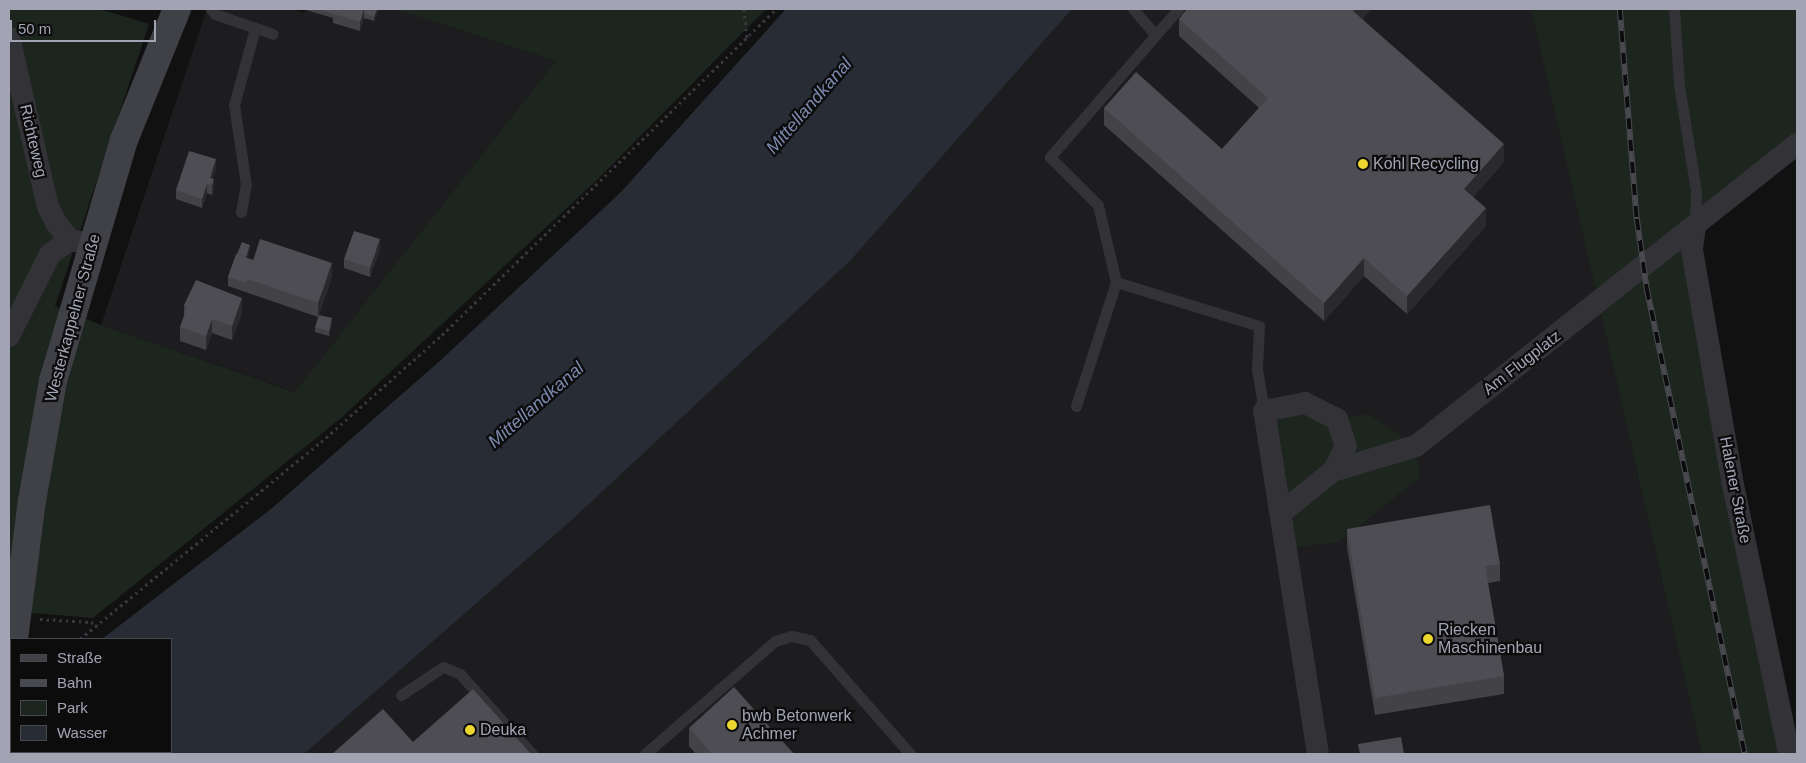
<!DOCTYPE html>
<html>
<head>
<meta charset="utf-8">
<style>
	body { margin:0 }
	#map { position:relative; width:1806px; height:763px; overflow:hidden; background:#111112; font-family:Arial,sans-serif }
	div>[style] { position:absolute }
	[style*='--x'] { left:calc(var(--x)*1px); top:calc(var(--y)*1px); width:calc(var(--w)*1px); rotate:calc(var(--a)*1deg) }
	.built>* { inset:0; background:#1d1d1f }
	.green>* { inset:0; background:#1d251f }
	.water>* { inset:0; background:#282c35 }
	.pier>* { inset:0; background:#111112 }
	.path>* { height:3px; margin-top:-1.5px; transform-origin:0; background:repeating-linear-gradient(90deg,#38383e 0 2.5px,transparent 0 6.5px) }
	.lane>* { height:11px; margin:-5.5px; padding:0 5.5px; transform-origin:5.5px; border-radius:5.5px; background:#323237 }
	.street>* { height:22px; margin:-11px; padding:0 11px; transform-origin:11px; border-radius:11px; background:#323237 }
	.secondary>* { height:28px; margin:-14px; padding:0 14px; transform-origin:14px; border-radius:14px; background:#404047 }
	.rail>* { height:5.5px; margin-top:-2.75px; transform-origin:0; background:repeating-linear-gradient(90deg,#0c0c0d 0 11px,#494950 0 22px); box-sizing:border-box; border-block:1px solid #494950 }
	.wall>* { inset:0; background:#424247 }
	.shaded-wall>* { inset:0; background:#2a2a2d }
	.building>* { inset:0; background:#4d4d53 }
	.dots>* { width:14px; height:14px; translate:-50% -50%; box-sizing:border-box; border:2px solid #0c0c0d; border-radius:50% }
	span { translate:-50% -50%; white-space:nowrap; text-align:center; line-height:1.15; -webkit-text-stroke:4.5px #0c0c0d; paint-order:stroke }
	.street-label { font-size:16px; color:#a2a4b3 }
	.poi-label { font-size:16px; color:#a2a4b3 }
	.left { translate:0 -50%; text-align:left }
	.water-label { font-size:18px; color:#7a89ad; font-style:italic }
	.frame { position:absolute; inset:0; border:10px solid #a2a4b3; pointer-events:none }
	.legend { position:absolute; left:10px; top:638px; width:162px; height:115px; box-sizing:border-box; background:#0c0c0d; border:1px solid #48494f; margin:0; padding:6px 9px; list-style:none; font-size:15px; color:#a2a4b3 }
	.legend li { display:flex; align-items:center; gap:10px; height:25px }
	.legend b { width:25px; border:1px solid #48494f }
	.scale { position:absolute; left:10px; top:20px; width:146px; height:22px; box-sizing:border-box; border:2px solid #a2a4b3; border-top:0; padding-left:6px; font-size:15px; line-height:18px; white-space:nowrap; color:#a2a4b3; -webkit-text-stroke:4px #0c0c0d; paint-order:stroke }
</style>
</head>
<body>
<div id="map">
	<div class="built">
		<i style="clip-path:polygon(207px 9px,293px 9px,304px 13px,306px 9px,394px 9px,556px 61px,296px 392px,101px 325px)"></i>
		<i style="clip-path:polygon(1072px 9px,1531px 9px,1702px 754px,304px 754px,573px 519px,851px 260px)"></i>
	</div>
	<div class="green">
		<i style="clip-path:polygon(9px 9px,99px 9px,149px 24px,55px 306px,101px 325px,295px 392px,556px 61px,394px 9px,766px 9px,598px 179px,341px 418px,93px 618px,9px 611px)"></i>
		<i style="clip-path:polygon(1531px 9px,1797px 9px,1797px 144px,1695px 225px,1789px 754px,1702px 754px)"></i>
		<i style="clip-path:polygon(1305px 403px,1337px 419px,1369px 414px,1416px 446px,1420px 477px,1339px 542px,1287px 548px,1264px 411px)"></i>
	</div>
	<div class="water">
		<i style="clip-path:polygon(786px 9px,1072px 9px,851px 260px,573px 519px,304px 754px,9px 754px,9px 709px,11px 752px,171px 752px,171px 639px,102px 639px,271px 509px,442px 359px,621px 192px)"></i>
	</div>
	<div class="pier">
		<i style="clip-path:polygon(11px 705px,11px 752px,19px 754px,9px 754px)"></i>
	</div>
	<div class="path">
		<i style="--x:744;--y:9;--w:29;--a:84"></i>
		<i style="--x:40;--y:619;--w:51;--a:3.4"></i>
		<i style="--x:91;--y:622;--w:7;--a:27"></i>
		<i style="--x:80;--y:639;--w:311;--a:-39.3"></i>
		<i style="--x:321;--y:442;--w:162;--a:-41.5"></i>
		<i style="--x:442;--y:335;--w:467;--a:-44.3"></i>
		<i style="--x:16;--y:754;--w:2;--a:-90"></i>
	</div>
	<div class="lane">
		<i style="--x:211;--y:9;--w:6;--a:51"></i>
		<i style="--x:215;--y:14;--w:61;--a:19"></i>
		<i style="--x:1133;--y:9;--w:33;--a:49"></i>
		<i style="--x:1674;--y:9;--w:76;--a:86.2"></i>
		<i style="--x:1679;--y:85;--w:107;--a:80.9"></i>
		<i style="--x:1696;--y:191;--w:34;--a:92"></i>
		<i style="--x:241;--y:212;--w:27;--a:-80"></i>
		<i style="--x:246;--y:185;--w:81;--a:-98.5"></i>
		<i style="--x:234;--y:105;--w:80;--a:-74.7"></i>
		<i style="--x:1116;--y:282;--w:79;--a:-103.2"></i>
		<i style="--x:1098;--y:205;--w:68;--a:-135"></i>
		<i style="--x:1050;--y:157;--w:196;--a:-49.1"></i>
		<i style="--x:1076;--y:406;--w:130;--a:-72.1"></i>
		<i style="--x:1116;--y:282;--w:150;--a:17.1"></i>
		<i style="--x:1259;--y:326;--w:43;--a:92.7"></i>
		<i style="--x:1257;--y:369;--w:43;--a:80.5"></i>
		<i style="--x:401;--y:695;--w:50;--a:-33.7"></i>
		<i style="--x:443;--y:667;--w:18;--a:22"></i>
		<i style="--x:460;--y:674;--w:108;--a:48"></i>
		<i style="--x:645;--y:754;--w:172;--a:-41"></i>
		<i style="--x:775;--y:641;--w:17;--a:-17"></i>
		<i style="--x:791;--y:636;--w:19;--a:12"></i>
		<i style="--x:810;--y:640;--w:152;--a:48.7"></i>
	</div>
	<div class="street">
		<i style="--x:9;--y:37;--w:174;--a:77.1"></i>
		<i style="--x:48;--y:207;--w:18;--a:63"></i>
		<i style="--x:56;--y:223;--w:22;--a:51"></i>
		<i style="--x:1695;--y:225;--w:25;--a:97"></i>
		<i style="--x:1692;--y:250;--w:233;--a:80.1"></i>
		<i style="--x:1732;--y:480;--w:280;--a:78.2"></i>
		<i style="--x:9;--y:336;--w:92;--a:-63.4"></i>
		<i style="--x:50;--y:254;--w:24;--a:-35"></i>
		<i style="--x:70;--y:240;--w:15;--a:11"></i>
		<i style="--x:1282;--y:512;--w:65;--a:-38.8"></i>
		<i style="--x:1318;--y:754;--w:347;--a:-98.9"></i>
		<i style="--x:1264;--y:411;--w:42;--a:-11"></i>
		<i style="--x:1305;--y:403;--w:36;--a:27"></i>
		<i style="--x:1337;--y:419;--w:28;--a:72"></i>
		<i style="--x:1346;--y:446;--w:28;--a:117"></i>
		<i style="--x:1333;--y:471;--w:87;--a:-16.8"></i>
		<i style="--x:1416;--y:446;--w:486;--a:-38.4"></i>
	</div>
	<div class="secondary">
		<i style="--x:14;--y:639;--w:139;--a:-82.6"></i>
		<i style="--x:32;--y:501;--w:122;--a:-80.1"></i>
		<i style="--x:53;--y:381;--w:251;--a:-73.6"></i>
		<i style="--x:124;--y:140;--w:141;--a:-68"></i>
		<i style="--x:9;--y:683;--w:20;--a:-84"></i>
	</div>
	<div class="rail">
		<i style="--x:1620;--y:9;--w:211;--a:85.4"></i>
		<i style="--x:1637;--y:219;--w:71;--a:81.9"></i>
		<i style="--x:1647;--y:289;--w:475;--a:78.1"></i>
	</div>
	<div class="wall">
		<i style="clip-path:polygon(306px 9px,379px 9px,374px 21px,364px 18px,360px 31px,333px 23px,333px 18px,306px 10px)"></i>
		<i style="clip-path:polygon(1187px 9px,1371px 9px,1362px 19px,1504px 162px,1473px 197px,1486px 226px,1407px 314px,1364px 276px,1324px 321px,1104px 125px,1104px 108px,1222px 149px,1259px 108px,1179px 36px,1179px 19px)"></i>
		<i style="clip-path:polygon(216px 168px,212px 179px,214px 189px,212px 195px,207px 193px,202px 208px,176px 199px,176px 190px)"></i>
		<i style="clip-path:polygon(250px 249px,247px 258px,253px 260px,332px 277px,318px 317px,228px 286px,228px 277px,237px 254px)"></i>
		<i style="clip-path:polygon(380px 249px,370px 277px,344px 268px,344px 259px)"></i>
		<i style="clip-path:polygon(184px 305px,242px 312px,232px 340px,212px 333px,206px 350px,180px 341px,180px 327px,184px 317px)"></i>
		<i style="clip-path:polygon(332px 323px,329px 336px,315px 332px,315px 327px)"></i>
		<i style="clip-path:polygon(1347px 529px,1500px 564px,1500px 581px,1488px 583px,1504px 676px,1504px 694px,1375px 715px,1347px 547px)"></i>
		<i style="clip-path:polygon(689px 728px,794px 754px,696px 754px,689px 746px)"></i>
	</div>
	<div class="shaded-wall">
		<i style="clip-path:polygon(364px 9px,366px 9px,364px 13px,364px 18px,360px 31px,360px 22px)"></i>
		<i style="clip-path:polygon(377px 9px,379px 9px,374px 21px,374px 17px)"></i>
		<i style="clip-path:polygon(1355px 9px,1371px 9px,1353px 29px,1353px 11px)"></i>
		<i style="clip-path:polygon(1504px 144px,1504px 162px,1464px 207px,1464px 189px)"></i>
		<i style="clip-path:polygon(216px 159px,216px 168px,210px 185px,210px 178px)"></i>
		<i style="clip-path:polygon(214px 179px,214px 189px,212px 195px,212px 185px)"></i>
		<i style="clip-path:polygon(207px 184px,207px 193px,202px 208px,202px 199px)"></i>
		<i style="clip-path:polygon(1486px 208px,1486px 226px,1407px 314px,1407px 296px)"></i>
		<i style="clip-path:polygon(380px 239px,380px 249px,370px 277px,370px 268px)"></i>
		<i style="clip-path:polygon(250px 245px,250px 249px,244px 266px,244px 261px)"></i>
		<i style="clip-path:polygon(1364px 258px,1364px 276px,1324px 321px,1324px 303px)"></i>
		<i style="clip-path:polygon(332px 263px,332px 277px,318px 317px,318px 303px)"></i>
		<i style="clip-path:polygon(242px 298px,242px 312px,232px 340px,232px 326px)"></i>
		<i style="clip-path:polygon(332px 318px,332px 323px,329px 336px,329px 331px)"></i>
		<i style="clip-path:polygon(212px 319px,212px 333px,206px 350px,206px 336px)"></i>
	</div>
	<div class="building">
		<i style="clip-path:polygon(317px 9px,335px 9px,333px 14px)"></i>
		<i style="clip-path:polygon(335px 9px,364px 9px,360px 22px,333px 14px)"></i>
		<i style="clip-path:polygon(365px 9px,377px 9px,374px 17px,364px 13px)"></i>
		<i style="clip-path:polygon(1187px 9px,1355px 9px,1353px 11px,1504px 144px,1464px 189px,1486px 208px,1407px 296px,1364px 258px,1324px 303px,1104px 108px,1136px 72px,1222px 149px,1268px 98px,1179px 19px)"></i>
		<i style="clip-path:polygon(189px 151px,216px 159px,210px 178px,214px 179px,212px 185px,207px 184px,202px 199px,176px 190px)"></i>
		<i style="clip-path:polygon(354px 231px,380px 239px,370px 268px,344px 259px)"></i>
		<i style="clip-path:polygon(260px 239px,332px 263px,318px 303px,247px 279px)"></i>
		<i style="clip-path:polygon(242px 242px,250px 245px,246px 257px,237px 254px)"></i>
		<i style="clip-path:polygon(236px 254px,253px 260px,247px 279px,247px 283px,228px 277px)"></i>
		<i style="clip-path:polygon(196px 280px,242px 298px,232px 326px,212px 319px,206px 336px,180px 327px,187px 307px,184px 305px)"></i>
		<i style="clip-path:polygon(319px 315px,332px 318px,329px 331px,315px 327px)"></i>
		<i style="clip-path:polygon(1490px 505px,1500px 564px,1485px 566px,1504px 676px,1375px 698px,1347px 529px)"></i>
		<i style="clip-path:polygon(734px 687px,794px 754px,712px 754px,689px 728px)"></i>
		<i style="clip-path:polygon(473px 689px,531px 754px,332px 754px,383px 709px,413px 742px)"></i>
		<i style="clip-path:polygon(1401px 737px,1404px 754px,1360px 754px,1358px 744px)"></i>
	</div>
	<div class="dots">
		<i style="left:1363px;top:164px;background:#ecd72f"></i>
		<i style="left:1428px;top:639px;background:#ecd72f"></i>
		<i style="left:732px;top:725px;background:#ecd72f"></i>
		<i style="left:470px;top:730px;background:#ecd72f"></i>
	</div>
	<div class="street-label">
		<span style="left:33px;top:141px;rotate:77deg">Richteweg</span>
		<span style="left:73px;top:318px;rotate:-75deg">Westerkappelner Straße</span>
		<span style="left:1522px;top:363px;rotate:-38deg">Am Flugplatz</span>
		<span style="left:1735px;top:490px;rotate:79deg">Halener Straße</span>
	</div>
	<div class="poi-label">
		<span class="left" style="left:1373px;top:164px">Kohl Recycling</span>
		<span class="left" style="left:1438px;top:639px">Riecken<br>Maschinenbau</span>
		<span class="left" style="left:742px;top:725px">bwb Betonwerk<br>Achmer</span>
		<span class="left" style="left:480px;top:730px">Deuka</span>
	</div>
	<div class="water-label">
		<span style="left:809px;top:106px;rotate:-49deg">Mittellandkanal</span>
		<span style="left:536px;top:405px;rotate:-41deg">Mittellandkanal</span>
	</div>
	<div class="frame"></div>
	<ul class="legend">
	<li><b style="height:6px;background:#404047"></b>Straße</li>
	<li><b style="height:6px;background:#494950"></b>Bahn</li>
	<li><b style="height:14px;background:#1d251f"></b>Park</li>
	<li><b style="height:14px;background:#282c35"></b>Wasser</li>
	</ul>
	<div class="scale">50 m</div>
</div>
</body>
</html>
